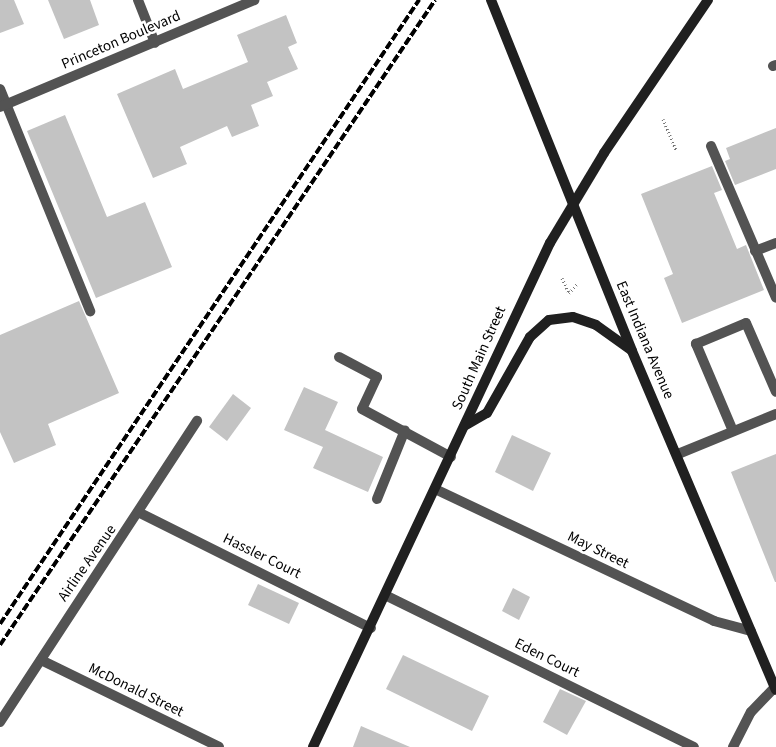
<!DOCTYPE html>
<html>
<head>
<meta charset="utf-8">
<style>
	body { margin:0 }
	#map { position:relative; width:776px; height:747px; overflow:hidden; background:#fff; font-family:"Source Sans 3",sans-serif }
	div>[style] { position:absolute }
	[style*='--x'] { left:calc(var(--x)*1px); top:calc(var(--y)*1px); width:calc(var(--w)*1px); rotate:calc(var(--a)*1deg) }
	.building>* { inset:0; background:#c3c3c3 }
	.path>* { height:3px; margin-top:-1.5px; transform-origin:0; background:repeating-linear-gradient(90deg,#757575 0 1px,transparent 0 3.5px) }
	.lane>* { height:10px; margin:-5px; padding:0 5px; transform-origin:5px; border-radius:5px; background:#535353 }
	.street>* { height:10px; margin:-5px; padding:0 5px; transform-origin:5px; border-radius:5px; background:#535353 }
	.secondary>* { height:10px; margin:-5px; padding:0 5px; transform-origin:5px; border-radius:5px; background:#202020 }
	.rail>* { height:4px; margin-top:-2px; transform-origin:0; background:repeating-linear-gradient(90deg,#000 0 8px,transparent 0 10.5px) }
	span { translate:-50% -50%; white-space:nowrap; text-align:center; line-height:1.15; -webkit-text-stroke:5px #fff; paint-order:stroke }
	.street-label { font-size:15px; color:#000 }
</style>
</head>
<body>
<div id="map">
	<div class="building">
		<i style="clip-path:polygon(0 0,14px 0,24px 24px,0 33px)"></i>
		<i style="clip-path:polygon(48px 0,90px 0,99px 25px,64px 39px)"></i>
		<i style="clip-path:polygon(286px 15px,297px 43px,288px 47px,298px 69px,267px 82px,273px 96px,251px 105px,259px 126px,232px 137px,227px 126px,180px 147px,187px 164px,153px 178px,117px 94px,175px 69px,183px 89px,248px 62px,237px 35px)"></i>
		<i style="clip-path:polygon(65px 115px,107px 217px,145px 202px,172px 267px,96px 298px,27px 131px)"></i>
		<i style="clip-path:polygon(776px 128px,776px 169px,735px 185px,725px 161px,730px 159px,726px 148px)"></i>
		<i style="clip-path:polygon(712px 166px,722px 190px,714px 193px,737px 249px,746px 245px,764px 290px,682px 323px,664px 278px,673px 274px,641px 194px)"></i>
		<i style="clip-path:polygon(79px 301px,119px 393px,48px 424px,56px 445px,14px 463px,0 432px,0 335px)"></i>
		<i style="clip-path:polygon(304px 387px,338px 402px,325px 430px,383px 457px,368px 492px,313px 468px,323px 447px,284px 430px)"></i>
		<i style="clip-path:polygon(233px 394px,251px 408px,227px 441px,209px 427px)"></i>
		<i style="clip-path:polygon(512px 435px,551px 453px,533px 491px,495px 472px)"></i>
		<i style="clip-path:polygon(776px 454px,776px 582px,775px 582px,731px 472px)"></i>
		<i style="clip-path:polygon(258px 584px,299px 603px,289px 624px,248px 605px)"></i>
		<i style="clip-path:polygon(513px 588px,530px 597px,519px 620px,502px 611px)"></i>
		<i style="clip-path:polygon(403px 655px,489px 696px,472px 731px,386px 689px)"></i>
		<i style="clip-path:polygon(560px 689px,586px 701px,567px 735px,543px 722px)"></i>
		<i style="clip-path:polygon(361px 726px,410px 747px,353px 747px)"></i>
	</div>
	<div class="path">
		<i style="--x:663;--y:119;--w:34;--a:67"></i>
		<i style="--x:562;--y:278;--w:17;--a:65"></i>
		<i style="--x:569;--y:293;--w:13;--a:-48"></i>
	</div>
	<div class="lane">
		<i style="--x:0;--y:89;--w:240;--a:67.9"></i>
		<i style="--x:711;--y:146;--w:165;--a:66.8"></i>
		<i style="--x:755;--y:251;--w:22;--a:-21"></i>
		<i style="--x:339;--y:357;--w:43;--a:27.8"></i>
		<i style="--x:377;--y:377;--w:35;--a:115"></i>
		<i style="--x:362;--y:409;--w:101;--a:28.3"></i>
		<i style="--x:733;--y:431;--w:95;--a:-113"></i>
		<i style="--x:696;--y:344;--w:54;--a:-22.8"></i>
		<i style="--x:746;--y:323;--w:75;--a:66.5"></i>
		<i style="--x:377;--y:499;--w:74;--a:-67.9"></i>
	</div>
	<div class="street">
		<i style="--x:138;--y:0;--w:46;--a:68.4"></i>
		<i style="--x:773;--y:66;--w:3;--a:-18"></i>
		<i style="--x:0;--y:107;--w:276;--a:-22.8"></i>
		<i style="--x:678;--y:454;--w:106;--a:-22.2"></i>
		<i style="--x:435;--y:489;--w:309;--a:25.3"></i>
		<i style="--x:714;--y:621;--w:38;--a:15"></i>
		<i style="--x:140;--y:513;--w:258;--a:26.5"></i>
		<i style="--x:387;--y:596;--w:342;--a:26.2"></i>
		<i style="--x:41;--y:660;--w:198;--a:26"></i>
		<i style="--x:0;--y:722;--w:360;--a:-56.8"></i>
		<i style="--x:733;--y:747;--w:39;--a:-63"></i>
		<i style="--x:751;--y:712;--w:35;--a:-46"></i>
	</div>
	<div class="secondary">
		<i style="--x:491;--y:0;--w:378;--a:68.1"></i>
		<i style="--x:632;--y:351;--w:368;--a:67"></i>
		<i style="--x:466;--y:425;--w:24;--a:-30"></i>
		<i style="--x:487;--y:413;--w:87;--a:-60.5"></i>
		<i style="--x:530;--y:337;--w:25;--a:-42"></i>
		<i style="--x:549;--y:320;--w:24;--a:-7"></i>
		<i style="--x:573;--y:317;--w:24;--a:19"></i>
		<i style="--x:596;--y:325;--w:43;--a:35.5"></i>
		<i style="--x:313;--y:747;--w:557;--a:-64.82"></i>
		<i style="--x:550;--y:243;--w:105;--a:-59"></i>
		<i style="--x:604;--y:153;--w:185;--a:-55.8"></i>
	</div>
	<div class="rail">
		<i style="--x:0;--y:624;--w:752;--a:-56.12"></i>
		<i style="--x:0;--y:645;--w:778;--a:-56"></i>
	</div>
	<div class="street-label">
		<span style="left:121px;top:40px;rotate:-23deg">Princeton Boulevard</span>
		<span style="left:645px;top:340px;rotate:67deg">East Indiana Avenue</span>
		<span style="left:479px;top:358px;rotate:-66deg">South Main Street</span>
		<span style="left:598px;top:550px;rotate:26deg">May Street</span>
		<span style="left:262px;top:556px;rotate:26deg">Hassler Court</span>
		<span style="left:87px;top:563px;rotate:-55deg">Airline Avenue</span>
		<span style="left:547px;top:658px;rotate:26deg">Eden Court</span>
		<span style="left:136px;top:690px;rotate:26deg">McDonald Street</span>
	</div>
</div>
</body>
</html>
